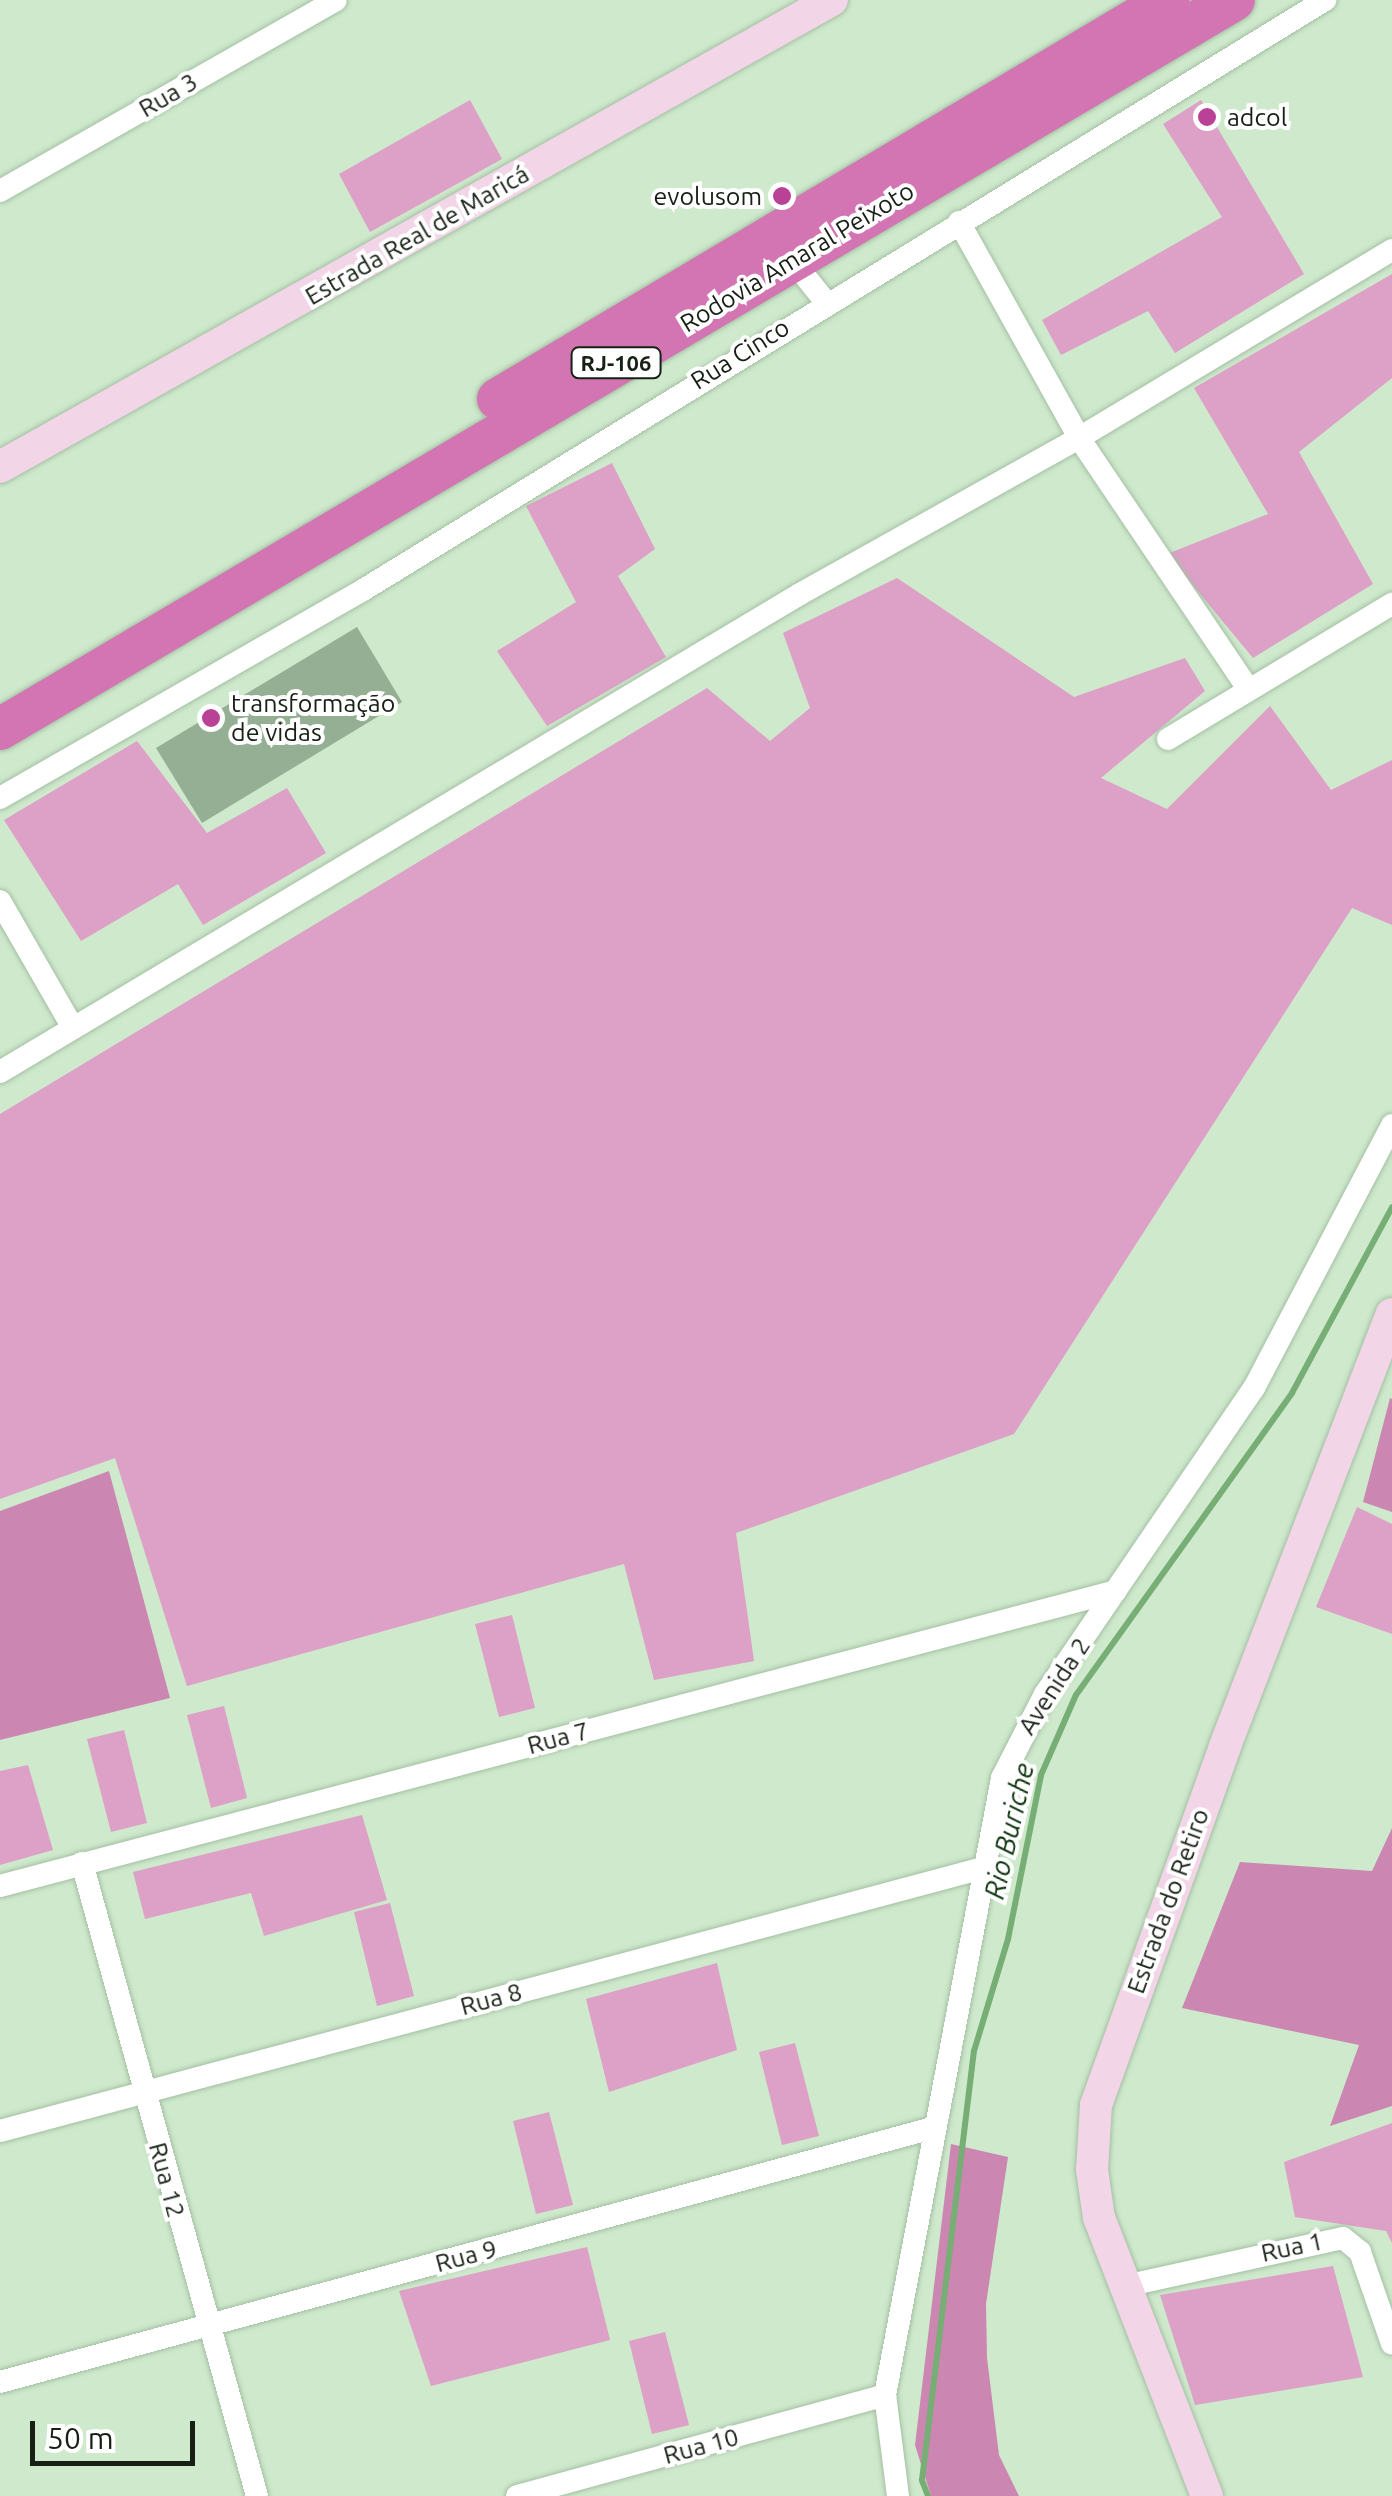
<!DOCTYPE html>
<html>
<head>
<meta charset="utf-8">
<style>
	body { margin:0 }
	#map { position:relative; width:1392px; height:2496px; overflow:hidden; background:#cee9cc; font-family:Ubuntu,sans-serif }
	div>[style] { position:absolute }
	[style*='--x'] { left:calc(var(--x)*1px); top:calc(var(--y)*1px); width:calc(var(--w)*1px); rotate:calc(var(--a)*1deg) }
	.green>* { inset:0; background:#dda0c6 }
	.forest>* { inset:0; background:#cb87b2 }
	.stream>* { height:6px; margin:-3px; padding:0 3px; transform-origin:3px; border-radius:3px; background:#77ae75 }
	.building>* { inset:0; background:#95af94 }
	.roads { filter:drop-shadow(0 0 2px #a4bfa3) drop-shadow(0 0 2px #a4bfa3) }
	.street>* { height:22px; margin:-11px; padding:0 11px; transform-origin:11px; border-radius:11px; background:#fff }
	.secondary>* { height:32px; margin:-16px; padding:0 16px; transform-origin:16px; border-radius:16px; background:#f2d6e8 }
	.highway>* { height:42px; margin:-21px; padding:0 21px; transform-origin:21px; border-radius:21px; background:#d375b3 }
	.dots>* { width:28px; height:28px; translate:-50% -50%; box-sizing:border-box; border:5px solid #fff; border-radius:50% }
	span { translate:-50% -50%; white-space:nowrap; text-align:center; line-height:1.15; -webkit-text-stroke:8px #fff; paint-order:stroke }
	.shield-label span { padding:2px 8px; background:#fff; border:2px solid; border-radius:8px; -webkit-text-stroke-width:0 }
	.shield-label { font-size:22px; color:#162015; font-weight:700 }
	.street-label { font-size:25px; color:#162015 }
	.poi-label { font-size:25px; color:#162015 }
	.left { translate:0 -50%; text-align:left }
	.right { translate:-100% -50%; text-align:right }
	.water-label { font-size:28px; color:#0e350f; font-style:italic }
	.scale { position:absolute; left:30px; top:2421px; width:165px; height:45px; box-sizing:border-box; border:5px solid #162015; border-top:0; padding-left:12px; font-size:30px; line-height:35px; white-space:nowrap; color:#162015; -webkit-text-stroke:8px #fff; paint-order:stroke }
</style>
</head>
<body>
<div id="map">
	<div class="green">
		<i style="clip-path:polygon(470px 100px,502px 159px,370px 232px,339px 174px)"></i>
		<i style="clip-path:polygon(1201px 100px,1304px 274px,1175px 353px,1148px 311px,1061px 355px,1042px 320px,1222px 217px,1163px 124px)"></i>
		<i style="clip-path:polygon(1392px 274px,1392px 378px,1299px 452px,1373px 584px,1253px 658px,1167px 554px,1268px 514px,1194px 388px)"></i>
		<i style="clip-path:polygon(612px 463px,655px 549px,618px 576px,666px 657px,547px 726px,497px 651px,576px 602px,526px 506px)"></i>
		<i style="clip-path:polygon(897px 578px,1074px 697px,1185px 658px,1205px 691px,1101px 778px,1167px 809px,1270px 706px,1331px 790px,1392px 760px,1392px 925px,1352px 908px,1014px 1434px,736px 1533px,754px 1661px,654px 1680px,624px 1564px,187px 1686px,115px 1458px,0 1499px,0 1114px,707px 688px,770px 741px,810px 708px,783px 633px)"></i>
		<i style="clip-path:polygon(137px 741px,207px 833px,287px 788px,326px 853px,203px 925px,178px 884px,81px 941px,4px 820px)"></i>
		<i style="clip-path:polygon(1357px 1507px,1392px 1524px,1392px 1634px,1316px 1607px)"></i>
		<i style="clip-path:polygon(512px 1615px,535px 1708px,499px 1717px,475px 1624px)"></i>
		<i style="clip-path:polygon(224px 1706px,247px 1798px,211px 1808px,187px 1715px)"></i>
		<i style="clip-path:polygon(124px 1730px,147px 1823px,111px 1832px,87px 1739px)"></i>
		<i style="clip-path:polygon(28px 1765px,53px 1850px,0 1865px,0 1771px)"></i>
		<i style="clip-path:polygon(362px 1815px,387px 1900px,264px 1936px,251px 1893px,145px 1919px,133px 1872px)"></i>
		<i style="clip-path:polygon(390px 1903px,414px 1996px,377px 2006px,354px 1912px)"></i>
		<i style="clip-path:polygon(717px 1963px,737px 2050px,609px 2092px,586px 1999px)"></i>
		<i style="clip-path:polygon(795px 2043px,819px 2136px,782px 2145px,759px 2052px)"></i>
		<i style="clip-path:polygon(549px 2112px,573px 2205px,536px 2214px,513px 2121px)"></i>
		<i style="clip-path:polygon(1392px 2123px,1392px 2243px,1386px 2231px,1295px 2217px,1284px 2162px)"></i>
		<i style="clip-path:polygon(587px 2247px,610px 2340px,431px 2386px,399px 2291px)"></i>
		<i style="clip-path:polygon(1333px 2266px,1363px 2377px,1195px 2405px,1160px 2295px)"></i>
		<i style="clip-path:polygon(665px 2332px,689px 2425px,652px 2434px,629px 2341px)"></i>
	</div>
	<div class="forest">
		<i style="clip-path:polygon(1390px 1398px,1392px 1399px,1392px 1512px,1363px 1502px)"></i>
		<i style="clip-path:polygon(109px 1471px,170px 1698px,0 1740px,0 1511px)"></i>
		<i style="clip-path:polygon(1392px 1828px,1392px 2106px,1330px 2126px,1359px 2045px,1182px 2008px,1240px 1862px,1372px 1871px)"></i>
		<i style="clip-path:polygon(951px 2144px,1008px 2157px,986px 2304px,987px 2358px,999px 2455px,1019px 2496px,931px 2496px,915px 2445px)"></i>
	</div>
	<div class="stream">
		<i style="--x:928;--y:2496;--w:17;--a:-111"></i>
		<i style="--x:922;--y:2480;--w:432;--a:-83.1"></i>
		<i style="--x:974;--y:2051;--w:117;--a:-73.1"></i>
		<i style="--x:1008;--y:1939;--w:167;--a:-78.6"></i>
		<i style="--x:1041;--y:1775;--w:87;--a:-66.4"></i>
		<i style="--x:1076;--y:1695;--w:371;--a:-54.4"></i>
		<i style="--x:1292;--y:1393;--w:211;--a:-61.7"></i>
	</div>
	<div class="building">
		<i style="clip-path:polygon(357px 627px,402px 702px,202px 823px,156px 748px)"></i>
	</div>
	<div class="roads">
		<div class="street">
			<i style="--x:0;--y:191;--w:386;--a:-29.6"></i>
			<i style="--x:959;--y:222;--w:247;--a:60.9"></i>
			<i style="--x:1079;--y:438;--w:299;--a:56"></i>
			<i style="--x:792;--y:260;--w:53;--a:51.2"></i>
			<i style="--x:1168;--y:739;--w:262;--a:-31.1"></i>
			<i style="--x:0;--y:798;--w:418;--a:-29.8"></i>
			<i style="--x:363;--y:590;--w:1129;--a:-31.52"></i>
			<i style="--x:0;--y:901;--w:146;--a:60.1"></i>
			<i style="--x:0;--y:1072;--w:932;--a:-30.86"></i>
			<i style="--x:800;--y:594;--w:320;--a:-29.2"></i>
			<i style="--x:1079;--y:438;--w:365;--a:-31"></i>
			<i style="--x:82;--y:1863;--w:657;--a:74.55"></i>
			<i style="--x:0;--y:1886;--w:1154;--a:-14.81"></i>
			<i style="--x:0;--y:2131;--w:1018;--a:-14.98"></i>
			<i style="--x:1125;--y:2286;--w:223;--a:-12.4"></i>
			<i style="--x:1343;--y:2238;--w:22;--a:39"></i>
			<i style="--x:1360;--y:2252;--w:97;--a:70.8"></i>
			<i style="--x:0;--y:2382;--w:966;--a:-15.24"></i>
			<i style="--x:517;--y:2496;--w:382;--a:-15.3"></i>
			<i style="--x:898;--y:2496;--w:102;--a:-97.3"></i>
			<i style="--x:885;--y:2395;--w:628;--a:-79.26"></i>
			<i style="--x:1002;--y:1778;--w:94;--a:-62.9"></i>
			<i style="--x:1045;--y:1694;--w:371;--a:-55.7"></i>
			<i style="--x:1254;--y:1388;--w:297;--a:-62.3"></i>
		</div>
		<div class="secondary">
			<i style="--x:0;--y:467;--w:954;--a:-29.31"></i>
			<i style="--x:1207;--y:2496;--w:298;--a:-111.2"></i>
			<i style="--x:1099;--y:2218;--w:49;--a:-98.3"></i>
			<i style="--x:1092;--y:2170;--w:65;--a:-86.5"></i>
			<i style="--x:1096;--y:2105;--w:381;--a:-70.2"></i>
			<i style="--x:1225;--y:1746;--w:463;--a:-68.9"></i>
		</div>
		<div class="highway">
			<i style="--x:498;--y:399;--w:780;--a:-30.77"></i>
			<i style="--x:0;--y:729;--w:1433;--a:-30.57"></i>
		</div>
	</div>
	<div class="dots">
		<i style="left:1207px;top:117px;background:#ba4296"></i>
		<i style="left:782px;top:196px;background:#ba4296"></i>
		<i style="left:211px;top:718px;background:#ba4296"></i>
	</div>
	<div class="shield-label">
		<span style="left:616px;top:363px">RJ-106</span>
	</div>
	<div class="street-label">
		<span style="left:168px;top:95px;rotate:-30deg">Rua 3</span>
		<span style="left:417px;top:235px;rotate:-30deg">Estrada Real de Maricá</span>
		<span style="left:797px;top:257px;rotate:-31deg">Rodovia Amaral Peixoto</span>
		<span style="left:740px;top:354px;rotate:-32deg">Rua Cinco</span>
		<span style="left:1054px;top:1686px;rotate:-57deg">Avenida 2</span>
		<span style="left:558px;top:1738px;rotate:-15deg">Rua 7</span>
		<span style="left:1168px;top:1901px;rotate:-70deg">Estrada do Retiro</span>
		<span style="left:491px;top:1999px;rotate:-15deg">Rua 8</span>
		<span style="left:167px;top:2180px;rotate:75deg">Rua 12</span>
		<span style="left:1292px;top:2247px;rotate:-12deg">Rua 1</span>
		<span style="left:466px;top:2256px;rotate:-15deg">Rua 9</span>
		<span style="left:701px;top:2446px;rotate:-15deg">Rua 10</span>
	</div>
	<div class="poi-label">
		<span class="left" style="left:1227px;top:117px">adcol</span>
		<span class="right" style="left:762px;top:196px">evolusom</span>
		<span class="left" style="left:231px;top:718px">transformação<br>de vidas</span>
	</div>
	<div class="water-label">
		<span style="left:1009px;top:1831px;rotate:-77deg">Rio Buriche</span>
	</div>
	<div class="scale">50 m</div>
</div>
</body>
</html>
